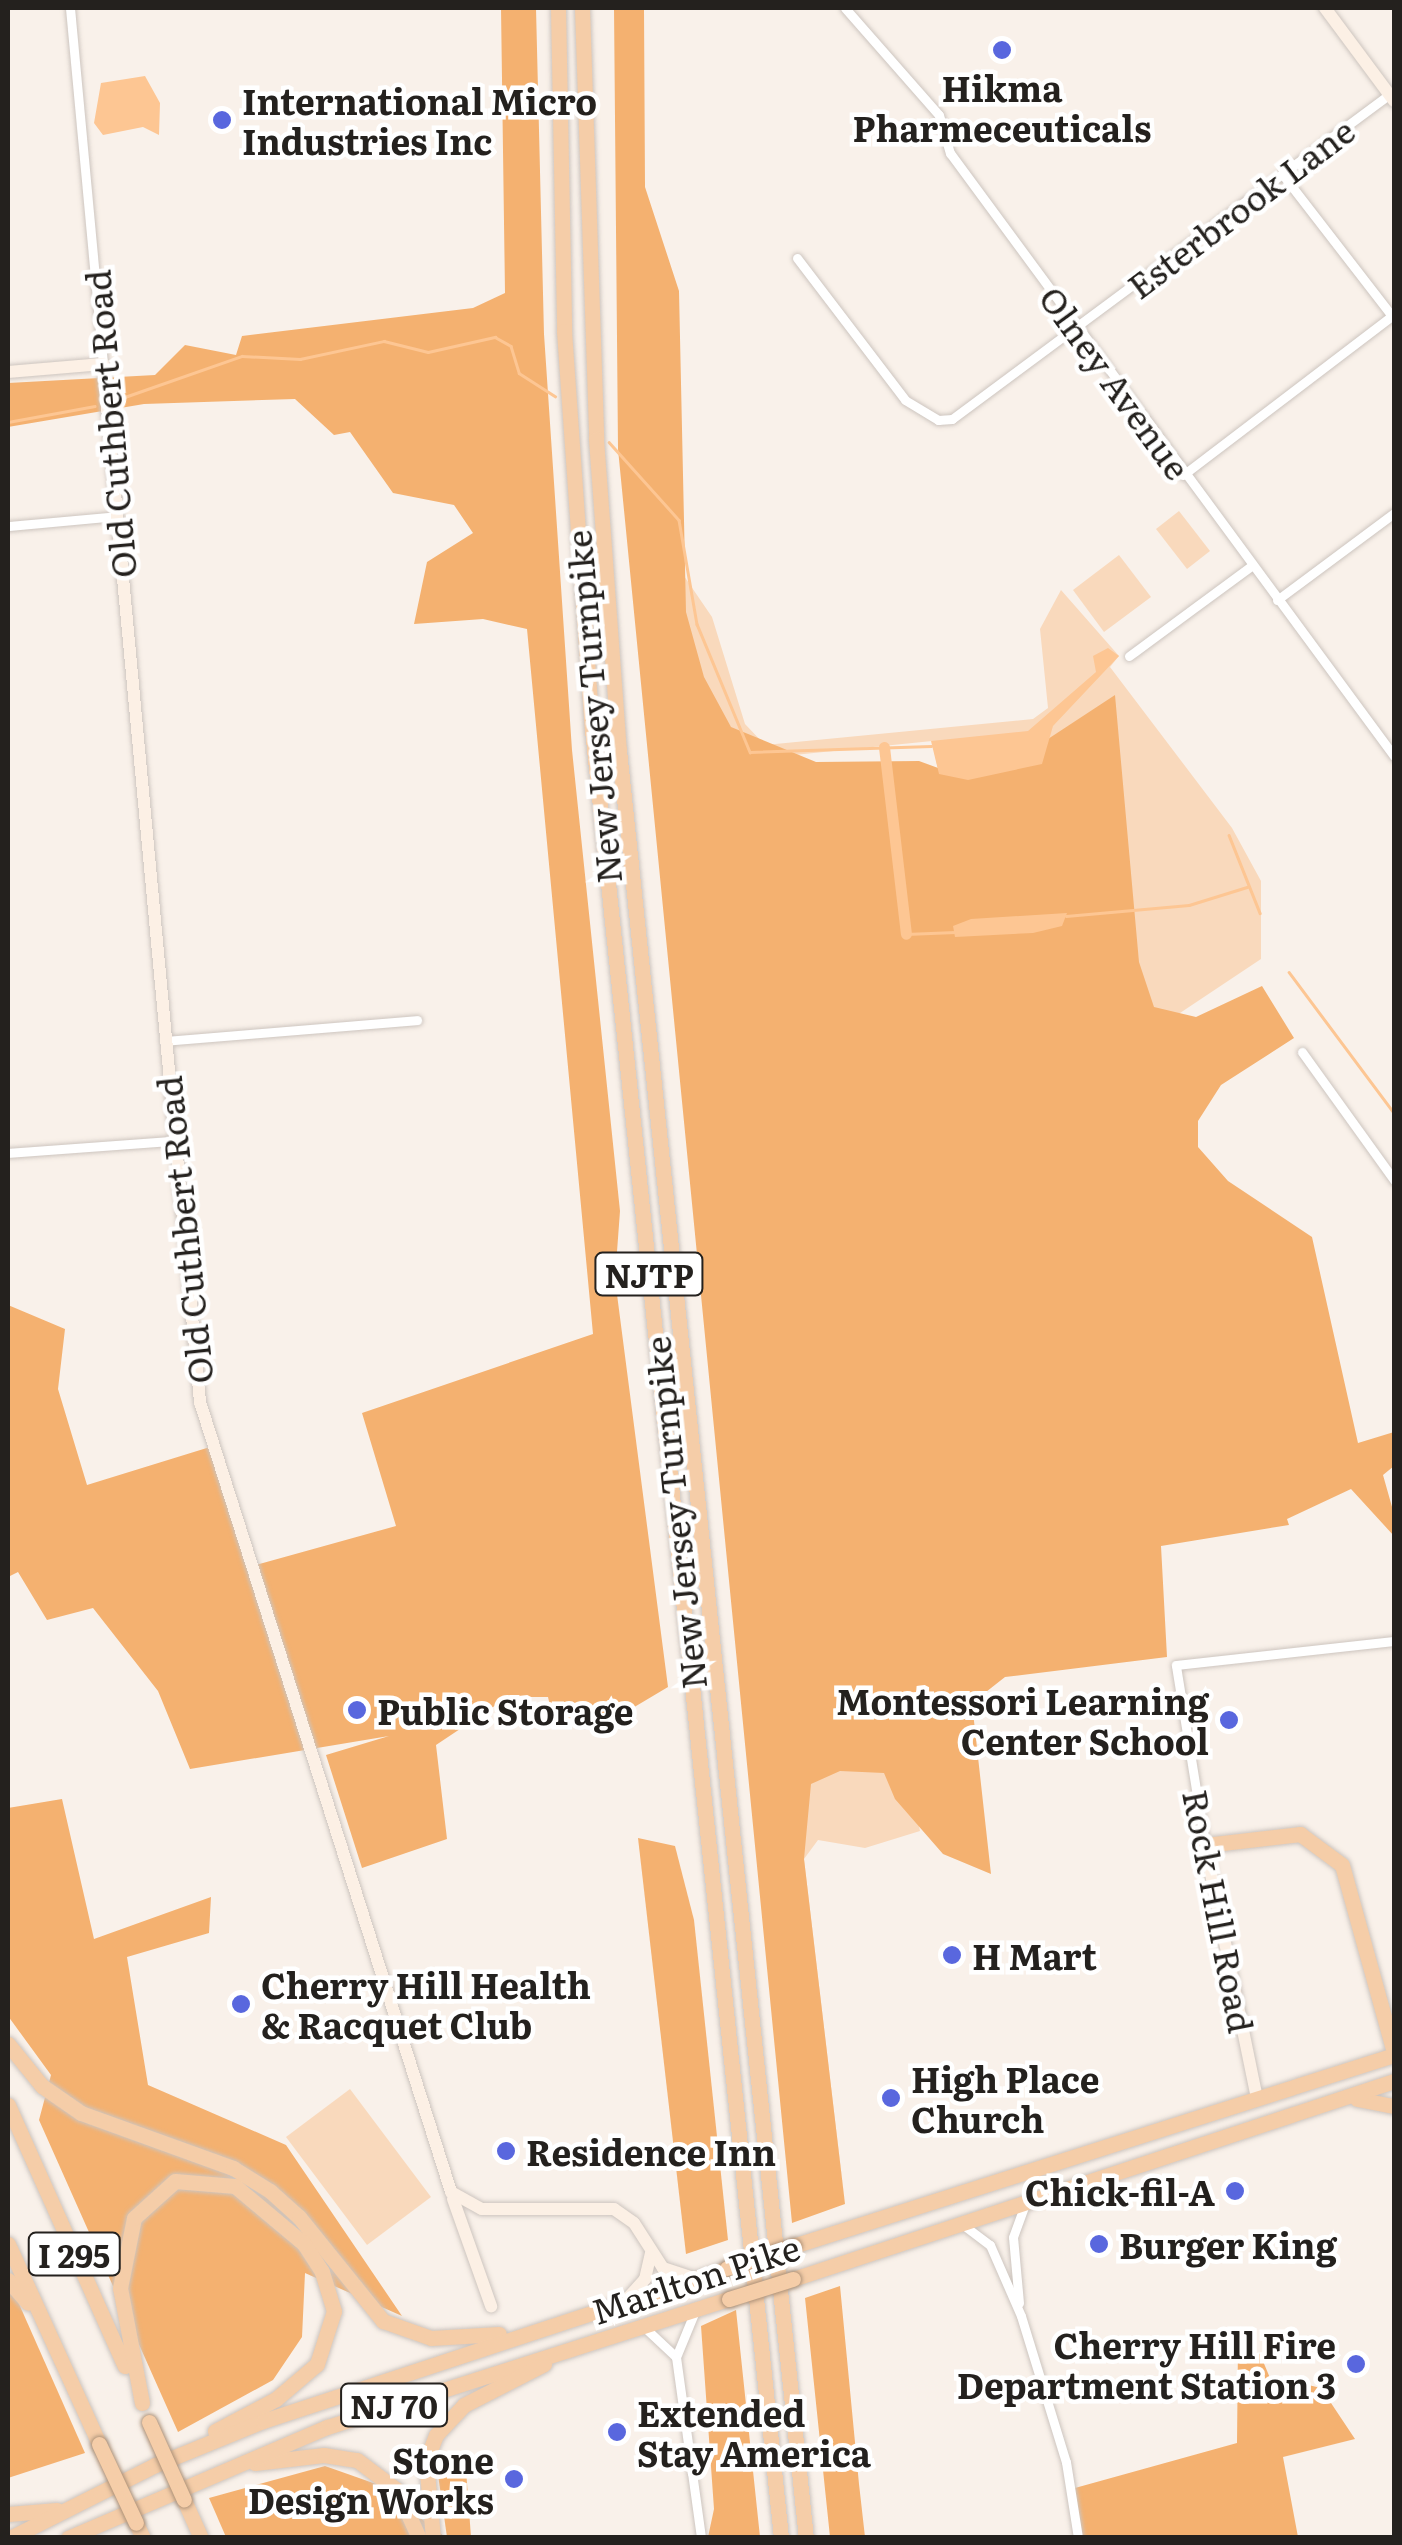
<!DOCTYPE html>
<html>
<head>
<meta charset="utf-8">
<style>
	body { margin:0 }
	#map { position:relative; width:1402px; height:2545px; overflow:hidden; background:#f9f1ea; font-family:Literata,serif }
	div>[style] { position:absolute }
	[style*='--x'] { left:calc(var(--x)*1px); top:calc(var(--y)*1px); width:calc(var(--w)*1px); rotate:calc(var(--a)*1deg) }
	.green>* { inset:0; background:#f9d9bc }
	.forest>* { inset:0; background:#f4b170 }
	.water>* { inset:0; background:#fdc693 }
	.stream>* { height:2.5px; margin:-1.25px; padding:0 1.25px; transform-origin:1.25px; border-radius:1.25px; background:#fdc693 }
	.canal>* { height:11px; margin:-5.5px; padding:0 5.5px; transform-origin:5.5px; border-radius:5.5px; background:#fdc693 }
	.roads { filter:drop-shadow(0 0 2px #cdc5bf) drop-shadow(0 0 2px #cdc5bf) }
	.street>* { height:9px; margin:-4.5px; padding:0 4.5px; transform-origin:4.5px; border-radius:4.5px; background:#fff }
	.secondary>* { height:12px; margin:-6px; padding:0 6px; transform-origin:6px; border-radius:6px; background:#fcf0e5 }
	.highway>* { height:15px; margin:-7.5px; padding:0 7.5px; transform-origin:7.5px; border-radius:7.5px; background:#f5cda8 }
	.bridges { filter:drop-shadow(0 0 2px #ac9178) drop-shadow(0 0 2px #ac9178) }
	.highway-bridge>* { height:15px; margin:-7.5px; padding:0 7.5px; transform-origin:7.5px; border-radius:7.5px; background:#f5cda8 }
	.dots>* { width:28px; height:28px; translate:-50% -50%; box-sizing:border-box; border:5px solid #fff; border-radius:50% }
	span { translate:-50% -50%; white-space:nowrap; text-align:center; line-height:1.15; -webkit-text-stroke:9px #fff; paint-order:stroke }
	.shield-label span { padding:2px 8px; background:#fff; border:2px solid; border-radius:8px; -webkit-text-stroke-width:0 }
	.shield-label { font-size:32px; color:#24211e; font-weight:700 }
	.poi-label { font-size:35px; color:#24211e; font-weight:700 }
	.left { translate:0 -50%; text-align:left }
	.right { translate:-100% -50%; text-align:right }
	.street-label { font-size:35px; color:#24211e }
	.frame { position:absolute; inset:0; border:10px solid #24211e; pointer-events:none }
</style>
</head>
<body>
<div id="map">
	<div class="green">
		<i style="clip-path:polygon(626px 491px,712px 617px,745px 724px,765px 745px,1033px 719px,1048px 708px,1040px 629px,1061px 590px,1119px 656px,1110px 667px,1232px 828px,1261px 881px,1261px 959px,1147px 1035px,939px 774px,932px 741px,705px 764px,920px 1831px,865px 1848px,818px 1840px,804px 1859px,845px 2204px)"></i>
		<i style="clip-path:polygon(1179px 511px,1210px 551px,1187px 569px,1156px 529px)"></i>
		<i style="clip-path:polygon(1119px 555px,1151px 597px,1104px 632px,1073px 590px)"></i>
		<i style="clip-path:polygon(350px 2089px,431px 2197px,367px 2245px,286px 2137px)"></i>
	</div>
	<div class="forest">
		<i style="clip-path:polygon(501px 8px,536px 8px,544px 334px,572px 750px,620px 1211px,615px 1279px,668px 1687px,626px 1712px,555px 1728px,548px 1697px,508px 1697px,436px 1745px,447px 1839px,362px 1868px,326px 1755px,389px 1736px,190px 1769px,158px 1691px,93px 1608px,47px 1620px,18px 1572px,8px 1577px,8px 1305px,65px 1329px,58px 1389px,87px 1485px,210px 1447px,249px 1567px,396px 1526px,362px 1413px,593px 1334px,527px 629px,483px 619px,414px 624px,427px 562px,473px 533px,454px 505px,393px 493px,350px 432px,334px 435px,295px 399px,144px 404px,8px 427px,8px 383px,155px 375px,185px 345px,236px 355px,242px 336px,473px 308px,505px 293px)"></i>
		<i style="clip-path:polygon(614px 8px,644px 8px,645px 187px,679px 291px,686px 612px,704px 677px,731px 727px,816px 762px,919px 761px,960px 776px,1007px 766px,1115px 695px,1139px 962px,1154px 1007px,1196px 1017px,1262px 986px,1294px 1038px,1221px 1085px,1198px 1121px,1198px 1147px,1228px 1181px,1312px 1237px,1358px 1443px,1394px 1432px,1394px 1466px,1383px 1475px,1394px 1514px,1394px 1536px,1351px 1489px,1287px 1519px,1289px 1525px,1161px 1546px,1167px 1657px,1005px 1677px,972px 1703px,991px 1874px,943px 1854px,895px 1799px,884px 1773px,840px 1771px,811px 1784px,804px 1859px,845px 2204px,792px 2223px,618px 449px)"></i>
		<i style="clip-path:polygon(62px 1799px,94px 1939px,211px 1897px,209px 1933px,127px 1957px,148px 2085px,286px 2145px,402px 2316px,305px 2273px,302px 2337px,273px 2380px,178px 2432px,39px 2120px,51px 2075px,8px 2016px,8px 1808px)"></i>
		<i style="clip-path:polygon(638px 1838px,675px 1846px,694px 1920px,728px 2240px,686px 2254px)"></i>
		<i style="clip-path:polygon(8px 2279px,85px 2453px,8px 2478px)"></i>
		<i style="clip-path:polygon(840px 2286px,859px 2484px,865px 2537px,830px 2537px,805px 2298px)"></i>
		<i style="clip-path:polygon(736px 2310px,760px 2537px,708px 2537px,714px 2509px,701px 2326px)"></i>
		<i style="clip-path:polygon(1238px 2343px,1260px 2354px,1278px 2397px,1304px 2384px,1321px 2388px,1355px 2439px,1283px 2457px,1298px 2537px,1081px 2537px,1075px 2488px,1237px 2443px)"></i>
		<i style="clip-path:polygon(325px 2466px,376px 2484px,445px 2537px,226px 2537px,209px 2498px)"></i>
		<i style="clip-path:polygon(437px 2468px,466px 2470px,471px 2537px,447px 2537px)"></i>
	</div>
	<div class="water">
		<i style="clip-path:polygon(145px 76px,160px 103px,159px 135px,143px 127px,103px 135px,94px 123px,101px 83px)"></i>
		<i style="clip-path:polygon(1108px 648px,1119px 656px,1053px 726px,1042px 764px,968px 780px,939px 774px,931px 741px,1028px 731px,1096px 672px,1093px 656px)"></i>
		<i style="clip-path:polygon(1067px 913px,1062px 926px,1033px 933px,955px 937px,953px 926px,971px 919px)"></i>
	</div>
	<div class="stream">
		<i style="--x:119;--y:399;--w:130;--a:-19.3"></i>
		<i style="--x:242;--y:356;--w:58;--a:3"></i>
		<i style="--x:300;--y:359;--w:86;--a:-12.1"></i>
		<i style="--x:384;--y:341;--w:45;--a:14"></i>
		<i style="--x:428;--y:352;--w:69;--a:-12.6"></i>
		<i style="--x:495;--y:337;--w:18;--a:29"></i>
		<i style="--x:511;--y:346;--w:28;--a:73"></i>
		<i style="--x:519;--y:373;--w:43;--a:32.6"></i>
		<i style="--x:8;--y:422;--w:88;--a:-10.4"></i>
		<i style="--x:609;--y:442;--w:105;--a:48.1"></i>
		<i style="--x:679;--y:520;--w:106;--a:80.2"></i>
		<i style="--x:697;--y:624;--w:139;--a:67.5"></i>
		<i style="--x:750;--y:752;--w:181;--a:-1.9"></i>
		<i style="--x:1229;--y:835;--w:84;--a:68.3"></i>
		<i style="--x:1066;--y:916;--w:123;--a:-5.1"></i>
		<i style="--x:1189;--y:905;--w:61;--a:-17.2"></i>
		<i style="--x:906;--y:934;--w:49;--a:-2.3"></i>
		<i style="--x:1289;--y:972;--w:176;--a:53.3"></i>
	</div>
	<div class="canal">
		<i style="--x:884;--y:747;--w:188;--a:83.3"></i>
	</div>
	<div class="roads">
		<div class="street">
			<i style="--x:70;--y:8;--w:358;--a:84.7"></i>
			<i style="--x:845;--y:8;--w:142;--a:48.7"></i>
			<i style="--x:939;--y:115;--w:40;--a:74"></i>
			<i style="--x:950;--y:153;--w:749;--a:53.64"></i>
			<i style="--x:797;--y:258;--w:178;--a:52.7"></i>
			<i style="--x:905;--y:400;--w:39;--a:31"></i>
			<i style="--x:938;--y:420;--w:14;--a:-4"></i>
			<i style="--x:952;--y:419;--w:550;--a:-36.58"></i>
			<i style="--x:1183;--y:475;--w:263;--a:-37.3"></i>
			<i style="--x:1392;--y:316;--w:178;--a:-127.7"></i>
			<i style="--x:8;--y:526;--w:110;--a:-5.2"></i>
			<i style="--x:1277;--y:600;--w:146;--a:-36.6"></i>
			<i style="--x:1129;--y:656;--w:152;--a:-36.4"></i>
			<i style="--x:164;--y:1041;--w:254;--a:-4.7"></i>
			<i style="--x:1302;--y:1052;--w:158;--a:54.3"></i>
			<i style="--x:8;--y:1153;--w:165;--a:-4.2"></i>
			<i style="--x:1205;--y:1845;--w:182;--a:-99.2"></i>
			<i style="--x:1176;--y:1665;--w:219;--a:-6.3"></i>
			<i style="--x:962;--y:2224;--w:35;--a:37"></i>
			<i style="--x:990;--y:2245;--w:77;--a:66.4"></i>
			<i style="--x:1021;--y:2316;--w:153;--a:72.9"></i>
			<i style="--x:1066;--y:2462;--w:77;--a:81"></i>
			<i style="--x:1019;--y:2303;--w:66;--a:-95.2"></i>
			<i style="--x:1013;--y:2237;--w:37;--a:-70"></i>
			<i style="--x:695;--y:2311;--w:50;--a:112.4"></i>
			<i style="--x:676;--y:2357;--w:183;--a:82.1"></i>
			<i style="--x:643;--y:2326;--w:45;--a:43.2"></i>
		</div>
		<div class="secondary">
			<i style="--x:1325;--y:8;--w:116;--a:53.4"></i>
			<i style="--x:8;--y:372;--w:95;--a:-4.8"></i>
			<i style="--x:103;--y:364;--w:1043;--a:84.66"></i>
			<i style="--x:200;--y:1402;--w:829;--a:72.37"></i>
			<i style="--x:451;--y:2192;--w:35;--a:29"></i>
			<i style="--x:482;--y:2209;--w:132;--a:0"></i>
			<i style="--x:614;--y:2209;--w:24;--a:35"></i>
			<i style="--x:634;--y:2223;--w:54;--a:57.2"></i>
			<i style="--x:663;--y:2268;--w:32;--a:18"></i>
			<i style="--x:1205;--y:1845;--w:258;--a:78.4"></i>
			<i style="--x:453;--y:2199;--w:114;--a:70.4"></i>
			<i style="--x:627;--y:2299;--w:27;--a:-48"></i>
			<i style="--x:645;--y:2279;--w:28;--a:-77"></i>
		</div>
		<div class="highway">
			<i style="--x:558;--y:8;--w:323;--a:88.9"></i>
			<i style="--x:564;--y:331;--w:400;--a:86"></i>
			<i style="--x:592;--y:730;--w:1818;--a:84.03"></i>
			<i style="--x:582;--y:8;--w:431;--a:88.1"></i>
			<i style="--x:596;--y:439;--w:312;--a:85.8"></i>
			<i style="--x:619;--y:750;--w:1798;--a:84.03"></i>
			<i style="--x:1205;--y:1845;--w:96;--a:-6.6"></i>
			<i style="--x:1300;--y:1834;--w:52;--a:36.4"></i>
			<i style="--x:1342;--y:1865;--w:194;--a:74.5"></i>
			<i style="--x:8;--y:2044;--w:54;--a:51"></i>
			<i style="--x:42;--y:2086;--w:47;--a:34.7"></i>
			<i style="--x:81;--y:2113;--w:162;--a:19.9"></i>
			<i style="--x:233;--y:2168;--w:44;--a:31.9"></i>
			<i style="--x:270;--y:2191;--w:39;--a:42"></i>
			<i style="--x:299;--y:2217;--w:134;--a:51.1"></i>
			<i style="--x:383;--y:2321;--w:51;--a:19.5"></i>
			<i style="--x:431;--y:2338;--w:68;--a:-3.4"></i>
			<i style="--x:1357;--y:2099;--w:38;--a:11"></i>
			<i style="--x:8;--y:2105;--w:286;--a:65.9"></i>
			<i style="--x:8;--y:2244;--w:220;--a:65.5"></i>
			<i style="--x:793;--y:2246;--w:631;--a:-17.63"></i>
			<i style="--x:793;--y:2279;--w:633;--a:-18.23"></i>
			<i style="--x:8;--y:2280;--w:30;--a:49"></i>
			<i style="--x:142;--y:2403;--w:117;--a:-100.8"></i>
			<i style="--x:120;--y:2288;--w:71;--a:-78.7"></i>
			<i style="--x:134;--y:2218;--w:55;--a:-42.1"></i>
			<i style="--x:175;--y:2181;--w:60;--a:4.8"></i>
			<i style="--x:235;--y:2186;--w:90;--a:40"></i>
			<i style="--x:304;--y:2244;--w:33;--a:57"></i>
			<i style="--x:322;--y:2272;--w:41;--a:72.9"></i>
			<i style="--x:334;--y:2311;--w:56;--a:107.8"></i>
			<i style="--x:317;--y:2364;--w:54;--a:139.5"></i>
			<i style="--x:276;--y:2399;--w:69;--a:152.3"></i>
			<i style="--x:255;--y:2463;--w:69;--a:-6.6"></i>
			<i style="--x:324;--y:2455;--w:33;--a:9"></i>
			<i style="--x:357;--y:2460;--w:50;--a:36.9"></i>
			<i style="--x:397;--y:2490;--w:53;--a:65.4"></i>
			<i style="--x:184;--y:2500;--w:42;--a:65.9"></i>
			<i style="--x:8;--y:2514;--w:49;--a:-4.7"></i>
			<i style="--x:136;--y:2523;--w:17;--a:65"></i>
			<i style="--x:10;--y:2538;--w:162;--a:-26.7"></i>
			<i style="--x:155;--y:2465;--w:117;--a:-22.2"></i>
			<i style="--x:263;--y:2421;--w:489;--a:-18.2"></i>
			<i style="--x:68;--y:2538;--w:282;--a:-23.2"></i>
			<i style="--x:327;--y:2427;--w:422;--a:-17.7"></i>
			<i style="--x:433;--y:2538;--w:77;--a:-95.2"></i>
			<i style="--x:426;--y:2461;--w:28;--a:-69"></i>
			<i style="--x:436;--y:2435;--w:41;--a:-47"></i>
			<i style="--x:464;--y:2405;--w:90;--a:-27.1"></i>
		</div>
	</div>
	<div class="bridges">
		<div class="highway-bridge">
			<i style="--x:727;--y:2268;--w:70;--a:-18.4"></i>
			<i style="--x:729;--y:2299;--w:67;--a:-17.4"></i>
			<i style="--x:149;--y:2422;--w:85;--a:65.8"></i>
			<i style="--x:99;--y:2444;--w:87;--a:64.9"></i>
		</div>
	</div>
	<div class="dots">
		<i style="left:1002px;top:50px;background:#5967de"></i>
		<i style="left:222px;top:120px;background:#5967de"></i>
		<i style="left:357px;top:1710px;background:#5967de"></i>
		<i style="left:1229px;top:1720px;background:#5967de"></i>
		<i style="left:952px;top:1955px;background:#5967de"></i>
		<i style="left:241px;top:2004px;background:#5967de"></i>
		<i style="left:891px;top:2098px;background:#5967de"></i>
		<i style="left:506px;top:2151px;background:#5967de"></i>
		<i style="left:1235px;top:2191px;background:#5967de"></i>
		<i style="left:1099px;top:2244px;background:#5967de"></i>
		<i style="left:1356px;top:2364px;background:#5967de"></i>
		<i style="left:617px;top:2432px;background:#5967de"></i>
		<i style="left:514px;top:2479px;background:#5967de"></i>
	</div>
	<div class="shield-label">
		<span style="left:649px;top:1274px">NJTP</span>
		<span style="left:74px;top:2254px">I 295</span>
		<span style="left:394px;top:2405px">NJ 70</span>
	</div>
	<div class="poi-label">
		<span style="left:1002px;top:107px">Hikma<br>Pharmeceuticals</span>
		<span class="left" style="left:242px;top:120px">International Micro<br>Industries Inc</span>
		<span class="right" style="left:1209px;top:1720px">Montessori Learning<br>Center School</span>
		<span class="left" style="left:377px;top:1710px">Public Storage</span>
		<span class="left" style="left:972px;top:1955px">H Mart</span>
		<span class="left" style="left:261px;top:2004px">Cherry Hill Health<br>&amp; Racquet Club</span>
		<span class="left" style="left:911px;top:2098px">High Place<br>Church</span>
		<span class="left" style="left:526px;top:2151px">Residence Inn</span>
		<span class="right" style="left:1215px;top:2191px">Chick-fil-A</span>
		<span class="left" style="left:1119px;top:2244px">Burger King</span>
		<span class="right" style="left:1336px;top:2364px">Cherry Hill Fire<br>Department Station 3</span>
		<span class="left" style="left:637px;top:2432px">Extended<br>Stay America</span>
		<span class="right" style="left:494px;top:2479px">Stone<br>Design Works</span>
	</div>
	<div class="street-label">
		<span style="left:1240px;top:207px;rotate:-37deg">Esterbrook Lane</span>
		<span style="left:1116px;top:382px;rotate:54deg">Olney Avenue</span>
		<span style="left:109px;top:424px;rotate:-95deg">Old Cuthbert Road</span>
		<span style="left:592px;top:707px;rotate:-95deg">New Jersey Turnpike</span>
		<span style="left:183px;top:1230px;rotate:-96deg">Old Cuthbert Road</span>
		<span style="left:674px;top:1513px;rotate:-96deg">New Jersey Turnpike</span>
		<span style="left:1220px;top:1911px;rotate:79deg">Rock Hill Road</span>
		<span style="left:695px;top:2278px;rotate:-18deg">Marlton Pike</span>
	</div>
	<div class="frame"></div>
</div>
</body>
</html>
